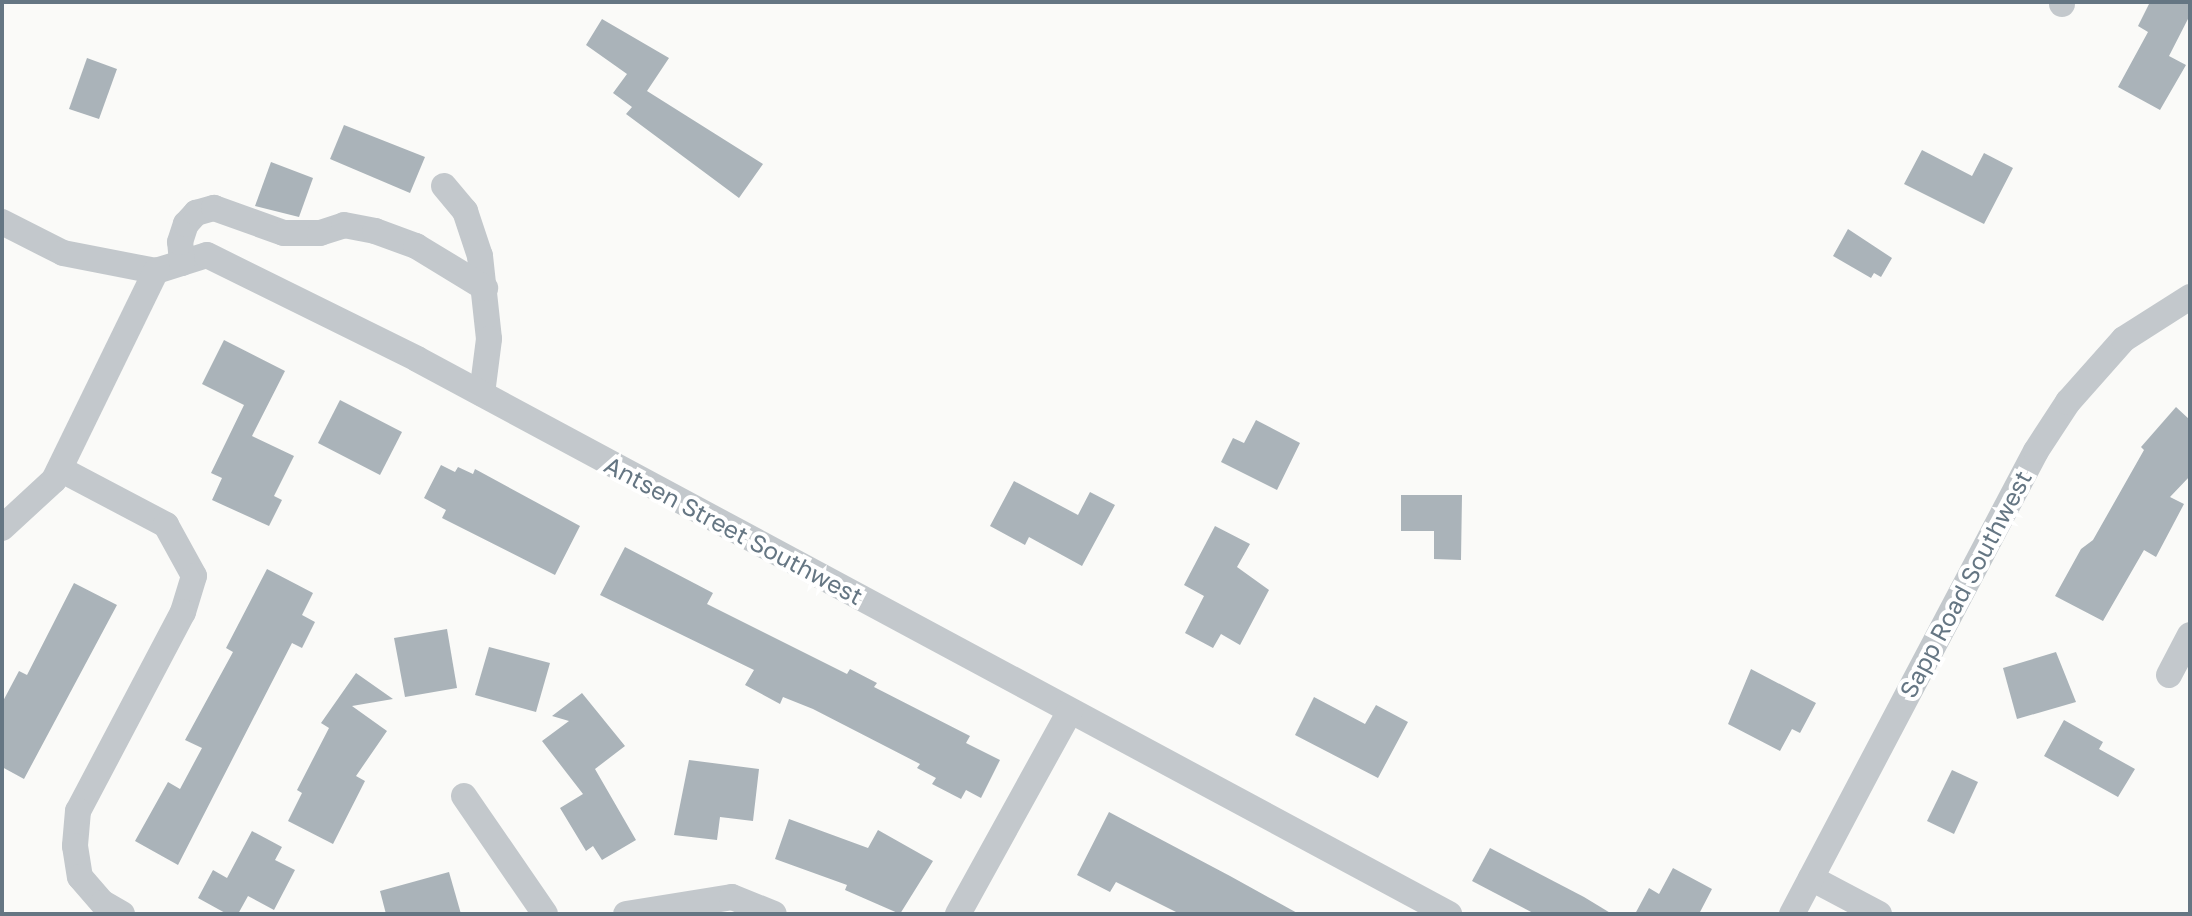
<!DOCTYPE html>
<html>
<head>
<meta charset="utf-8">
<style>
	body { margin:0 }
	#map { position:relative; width:2192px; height:916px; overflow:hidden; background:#fafaf8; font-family:"Golos Text",sans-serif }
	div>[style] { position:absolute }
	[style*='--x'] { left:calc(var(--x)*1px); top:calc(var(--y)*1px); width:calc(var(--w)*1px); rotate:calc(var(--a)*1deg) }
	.building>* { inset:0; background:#aab3b9 }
	.minor>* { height:26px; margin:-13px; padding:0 13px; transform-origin:13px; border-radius:13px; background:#c3c8cc }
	span { translate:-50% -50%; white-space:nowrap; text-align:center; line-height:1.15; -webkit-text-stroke:8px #fff; paint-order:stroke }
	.street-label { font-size:24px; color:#657683 }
	.frame { position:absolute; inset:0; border:4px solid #657683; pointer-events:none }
</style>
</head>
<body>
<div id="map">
	<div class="building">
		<i style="clip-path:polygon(2150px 2px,2190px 2px,2190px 15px,2169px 56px,2186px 65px,2160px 110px,2118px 87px,2148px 32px,2138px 26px)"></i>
		<i style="clip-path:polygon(602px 19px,669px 58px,647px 91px,763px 164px,739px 198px,626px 114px,632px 107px,613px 93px,627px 74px,586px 45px)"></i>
		<i style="clip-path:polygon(87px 58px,117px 69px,99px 119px,69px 109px)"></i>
		<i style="clip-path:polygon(344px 125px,425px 157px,410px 193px,330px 159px)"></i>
		<i style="clip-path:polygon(1922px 150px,1972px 176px,1984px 153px,2013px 168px,1984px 224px,1904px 184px)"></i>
		<i style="clip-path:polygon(271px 162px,313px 178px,299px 217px,255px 206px)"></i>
		<i style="clip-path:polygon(1848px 229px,1892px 258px,1881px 277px,1874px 273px,1871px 278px,1833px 256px)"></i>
		<i style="clip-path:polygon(224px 340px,285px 371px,252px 436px,294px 456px,274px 496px,282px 500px,269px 526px,212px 500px,222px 478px,211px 473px,244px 405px,202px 384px)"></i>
		<i style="clip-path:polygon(340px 400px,402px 432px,380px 475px,318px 443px)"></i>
		<i style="clip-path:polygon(2176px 407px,2190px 420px,2190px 476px,2170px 497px,2184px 504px,2156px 557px,2144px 550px,2103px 621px,2055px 596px,2081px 549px,2093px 540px,2144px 450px,2141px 447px)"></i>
		<i style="clip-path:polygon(1256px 420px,1300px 443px,1277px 490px,1221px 462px,1233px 438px,1244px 443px)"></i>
		<i style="clip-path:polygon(441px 465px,455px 472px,458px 467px,473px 474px,475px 469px,580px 526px,555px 575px,442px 518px,446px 510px,424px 498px)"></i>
		<i style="clip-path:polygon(1014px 481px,1078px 515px,1090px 492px,1115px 505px,1082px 566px,1029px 537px,1025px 545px,990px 526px)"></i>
		<i style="clip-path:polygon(1401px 495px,1462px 495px,1461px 560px,1434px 559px,1434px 531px,1401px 531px)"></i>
		<i style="clip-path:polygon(1215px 526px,1250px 544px,1237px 567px,1269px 590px,1240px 645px,1221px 634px,1213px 648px,1185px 633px,1204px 596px,1184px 585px)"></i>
		<i style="clip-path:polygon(625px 547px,713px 593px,707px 604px,847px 674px,850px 669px,877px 683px,874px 687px,970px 736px,966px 743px,1000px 760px,981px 798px,966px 790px,961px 799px,932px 784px,936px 778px,917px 768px,920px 764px,813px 709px,783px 697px,780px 704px,745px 685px,754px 670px,600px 595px)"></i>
		<i style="clip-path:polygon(267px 569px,313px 593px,302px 615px,315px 622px,302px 648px,292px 643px,178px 865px,135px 841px,168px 782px,180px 789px,202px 748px,185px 740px,233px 652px,226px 648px)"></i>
		<i style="clip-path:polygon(74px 583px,117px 605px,24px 779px,2px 767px,2px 703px,19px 671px,27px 675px)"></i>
		<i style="clip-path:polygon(447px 629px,457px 688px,405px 697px,394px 638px)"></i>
		<i style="clip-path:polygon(489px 647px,550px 663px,536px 712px,475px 695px)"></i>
		<i style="clip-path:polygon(2056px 652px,2076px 702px,2017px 719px,2003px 668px)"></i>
		<i style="clip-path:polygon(1751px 669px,1816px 703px,1800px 733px,1792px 729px,1780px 751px,1728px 724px)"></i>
		<i style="clip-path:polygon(356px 673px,393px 699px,352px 706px,387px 731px,356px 776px,365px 781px,333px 844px,288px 821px,302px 793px,297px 790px,329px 728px,321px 723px)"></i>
		<i style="clip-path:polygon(582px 693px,625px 746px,595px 769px,636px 840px,602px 860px,593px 846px,586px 851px,560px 808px,583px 794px,542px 741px,569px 721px,552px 716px)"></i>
		<i style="clip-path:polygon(1314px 697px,1365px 724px,1376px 705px,1408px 722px,1378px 778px,1295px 735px)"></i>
		<i style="clip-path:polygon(2064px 720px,2103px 742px,2099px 749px,2135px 769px,2118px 797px,2044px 756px)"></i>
		<i style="clip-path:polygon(689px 760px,759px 769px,753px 821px,720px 817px,717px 840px,674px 835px)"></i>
		<i style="clip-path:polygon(1952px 770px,1978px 782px,1954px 834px,1927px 821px)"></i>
		<i style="clip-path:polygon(1109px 812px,1230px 876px,1299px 914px,1180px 914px,1116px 882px,1110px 892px,1077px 875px)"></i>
		<i style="clip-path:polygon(789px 819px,868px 848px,878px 830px,933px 861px,900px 914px,845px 890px,847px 885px,775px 859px)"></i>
		<i style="clip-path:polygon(252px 831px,282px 847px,275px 860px,295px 870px,274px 910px,248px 896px,238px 914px,227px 914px,198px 898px,213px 870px,227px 878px)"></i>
		<i style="clip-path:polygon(1490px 848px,1584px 897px,1612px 914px,1535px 914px,1472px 881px)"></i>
		<i style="clip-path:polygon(1673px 868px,1712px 889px,1699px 914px,1635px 914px,1649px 888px,1659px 894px)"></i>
		<i style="clip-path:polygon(449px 872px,461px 914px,386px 914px,380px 891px)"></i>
	</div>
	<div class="minor">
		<i style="--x:2062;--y:4;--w:2;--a:-90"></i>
		<i style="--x:444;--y:186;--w:33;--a:50"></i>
		<i style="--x:465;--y:211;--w:47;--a:71.6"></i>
		<i style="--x:480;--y:256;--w:83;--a:83.8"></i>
		<i style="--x:489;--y:339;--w:55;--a:97.3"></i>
		<i style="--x:2;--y:222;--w:68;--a:26.9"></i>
		<i style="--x:63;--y:253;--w:95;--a:11"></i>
		<i style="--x:156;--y:271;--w:53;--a:-17.4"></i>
		<i style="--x:207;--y:255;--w:234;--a:26.3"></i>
		<i style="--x:417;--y:359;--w:1172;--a:28.27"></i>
		<i style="--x:182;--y:263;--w:21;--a:-95"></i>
		<i style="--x:180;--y:242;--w:19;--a:-72"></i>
		<i style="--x:186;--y:224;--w:15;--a:-48"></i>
		<i style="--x:196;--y:213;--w:19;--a:-16"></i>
		<i style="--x:214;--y:208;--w:74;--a:19.7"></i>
		<i style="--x:284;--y:233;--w:36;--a:0"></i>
		<i style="--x:320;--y:233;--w:25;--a:-18"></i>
		<i style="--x:344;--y:225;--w:32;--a:11"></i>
		<i style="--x:375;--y:231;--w:44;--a:20.1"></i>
		<i style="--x:416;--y:246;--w:81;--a:31.3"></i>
		<i style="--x:60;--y:469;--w:120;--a:27.8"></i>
		<i style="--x:166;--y:525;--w:58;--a:61.2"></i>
		<i style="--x:194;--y:576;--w:38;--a:107"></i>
		<i style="--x:183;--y:612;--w:225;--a:117.8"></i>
		<i style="--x:78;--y:811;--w:35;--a:95"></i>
		<i style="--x:75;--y:846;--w:31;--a:81"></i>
		<i style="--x:80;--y:877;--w:35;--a:49"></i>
		<i style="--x:103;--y:903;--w:22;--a:30"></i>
		<i style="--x:2;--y:528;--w:71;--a:-42.7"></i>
		<i style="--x:54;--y:480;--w:233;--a:-64"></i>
		<i style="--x:2169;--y:675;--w:45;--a:-62.3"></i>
		<i style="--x:464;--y:796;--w:143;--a:55.5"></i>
		<i style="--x:1811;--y:878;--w:77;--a:27.9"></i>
		<i style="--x:626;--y:914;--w:107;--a:-9.1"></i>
		<i style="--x:732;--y:897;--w:45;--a:22"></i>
		<i style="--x:958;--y:914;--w:232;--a:-61.1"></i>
		<i style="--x:1792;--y:914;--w:523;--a:-62.21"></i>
		<i style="--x:2036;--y:451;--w:59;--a:-56.9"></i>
		<i style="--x:2068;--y:402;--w:84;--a:-48.4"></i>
		<i style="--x:2124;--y:339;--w:78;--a:-32.5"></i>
	</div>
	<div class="street-label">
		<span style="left:734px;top:530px;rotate:28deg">Antsen Street Southwest</span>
		<span style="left:1965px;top:584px;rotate:-62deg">Sapp Road Southwest</span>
	</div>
	<div class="frame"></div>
</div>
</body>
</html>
